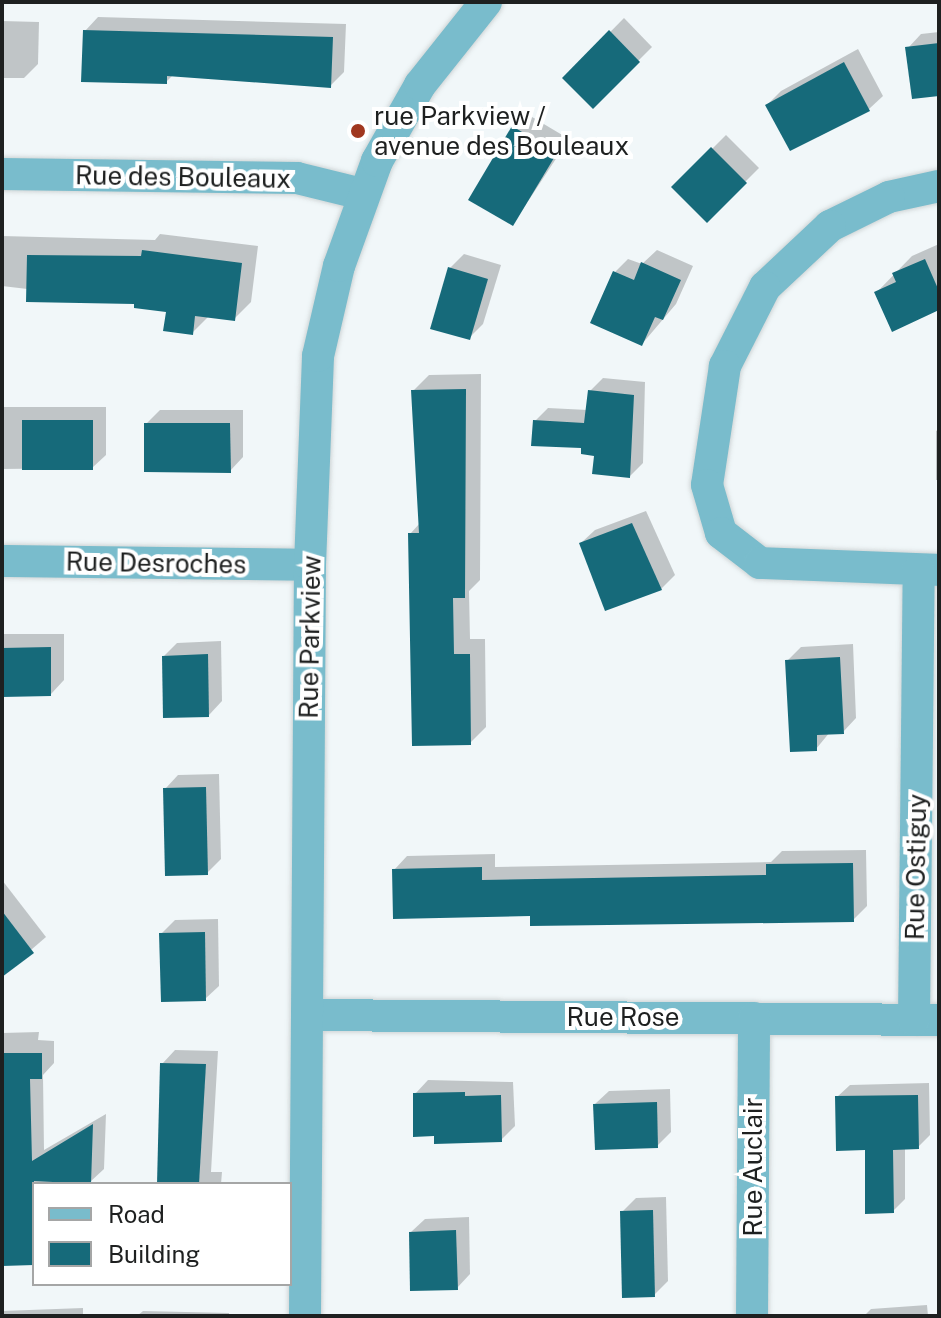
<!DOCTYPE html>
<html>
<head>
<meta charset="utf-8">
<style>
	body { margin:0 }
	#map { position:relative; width:941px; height:1318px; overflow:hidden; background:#f1f7f9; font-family:"Public Sans",sans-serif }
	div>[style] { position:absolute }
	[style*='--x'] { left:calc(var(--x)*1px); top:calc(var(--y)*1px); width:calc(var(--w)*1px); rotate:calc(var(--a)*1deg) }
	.shadow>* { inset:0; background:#0003 }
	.building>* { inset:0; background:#166a7a }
	.roads { filter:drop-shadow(0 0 2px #cfd5d6) drop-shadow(0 0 2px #cfd5d6) }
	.street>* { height:32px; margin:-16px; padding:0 16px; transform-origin:16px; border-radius:16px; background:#79bccc }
	.dots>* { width:22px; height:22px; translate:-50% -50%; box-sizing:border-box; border:4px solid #fff; border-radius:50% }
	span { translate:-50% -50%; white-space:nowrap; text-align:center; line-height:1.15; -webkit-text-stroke:8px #fff; paint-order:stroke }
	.poi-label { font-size:26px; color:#1e2020 }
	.left { translate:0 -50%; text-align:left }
	.street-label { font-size:26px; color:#1e2020 }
	.frame { position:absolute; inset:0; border:4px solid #1e2020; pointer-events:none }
	.legend { position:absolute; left:32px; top:1182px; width:260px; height:104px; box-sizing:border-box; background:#fff; border:2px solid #a5a6a6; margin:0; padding:10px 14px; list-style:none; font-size:24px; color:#1e2020 }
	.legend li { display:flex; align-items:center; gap:16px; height:40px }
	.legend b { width:40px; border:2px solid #a5a6a6 }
</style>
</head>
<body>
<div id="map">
	<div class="shadow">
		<i style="clip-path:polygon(98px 17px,346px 24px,344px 72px,330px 86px,174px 74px,166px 82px,85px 31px)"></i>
		<i style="clip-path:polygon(624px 18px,652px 47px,593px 106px,565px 78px)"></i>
		<i style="clip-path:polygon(2px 21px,39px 22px,38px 64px,24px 78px,2px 78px)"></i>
		<i style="clip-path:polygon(939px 32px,939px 93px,908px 48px,921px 34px)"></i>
		<i style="clip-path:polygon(858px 49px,883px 96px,869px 109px,818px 137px,767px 105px,781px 91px)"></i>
		<i style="clip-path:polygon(527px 114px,569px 139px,513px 224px,513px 127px)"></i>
		<i style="clip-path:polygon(726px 135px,759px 168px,707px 220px,674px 187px)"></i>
		<i style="clip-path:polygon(160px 234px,258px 246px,251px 302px,234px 319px,209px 316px,192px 333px,168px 310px,137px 302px,2px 286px,2px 236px,155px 240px)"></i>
		<i style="clip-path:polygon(939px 244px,939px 308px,876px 293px,912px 256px)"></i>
		<i style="clip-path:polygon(657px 250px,693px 266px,676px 304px,642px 344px,615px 272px,628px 259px,642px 264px)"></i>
		<i style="clip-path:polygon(464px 254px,501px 265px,483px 324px,469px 338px,450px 268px)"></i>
		<i style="clip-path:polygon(481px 374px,480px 580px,469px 591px,470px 639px,485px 639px,486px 727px,470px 743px,410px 534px,420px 523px,413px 391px,429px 375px)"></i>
		<i style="clip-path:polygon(603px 378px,645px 382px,643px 463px,630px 476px,535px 421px,548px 408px,588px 410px,590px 391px)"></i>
		<i style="clip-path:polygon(2px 407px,106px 407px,106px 455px,92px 468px,2px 469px)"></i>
		<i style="clip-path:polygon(160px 410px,243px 410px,243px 457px,230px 471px,146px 424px)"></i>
		<i style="clip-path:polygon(939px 429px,939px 480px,936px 480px,936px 431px)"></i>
		<i style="clip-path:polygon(646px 511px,675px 575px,661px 589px,581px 543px,595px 530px)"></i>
		<i style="clip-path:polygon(2px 634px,64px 634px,64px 680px,51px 694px,2px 693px)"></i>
		<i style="clip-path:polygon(221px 641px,222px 701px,209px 715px,164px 656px,177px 643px)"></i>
		<i style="clip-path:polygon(853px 644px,856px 718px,843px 732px,830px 732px,816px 749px,787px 661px,801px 647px)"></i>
		<i style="clip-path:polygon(219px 774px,221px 859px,207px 873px,165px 789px,178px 775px)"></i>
		<i style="clip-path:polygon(866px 850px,867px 906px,853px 920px,531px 914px,394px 870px,407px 856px,495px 854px,495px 867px,771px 862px,782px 851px)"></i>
		<i style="clip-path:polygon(2px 880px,46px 937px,2px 975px)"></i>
		<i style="clip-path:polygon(218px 919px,219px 986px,205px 999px,161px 934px,175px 920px)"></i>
		<i style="clip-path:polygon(39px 1032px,38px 1040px,54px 1041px,54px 1063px,43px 1075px,44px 1150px,106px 1114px,104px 1169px,90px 1182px,34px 1184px,34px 1263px,2px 1264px,2px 1033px)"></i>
		<i style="clip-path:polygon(175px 1050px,218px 1051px,211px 1172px,222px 1172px,221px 1184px,158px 1184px,162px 1064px)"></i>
		<i style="clip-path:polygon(428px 1080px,513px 1082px,515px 1126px,501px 1140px,436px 1134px,415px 1094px)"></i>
		<i style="clip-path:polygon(929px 1083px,930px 1135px,918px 1147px,905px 1148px,905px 1199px,893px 1211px,867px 1148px,837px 1097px,850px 1085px)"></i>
		<i style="clip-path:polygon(670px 1089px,671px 1132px,657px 1146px,595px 1104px,609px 1091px)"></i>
		<i style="clip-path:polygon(666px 1197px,668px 1281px,654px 1295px,622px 1212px,636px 1198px)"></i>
		<i style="clip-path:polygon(469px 1217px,470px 1274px,457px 1288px,411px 1232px,425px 1219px)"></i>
		<i style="clip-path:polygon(927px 1305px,928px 1316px,864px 1316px,871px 1309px)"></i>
		<i style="clip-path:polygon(83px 1308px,83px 1316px,2px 1316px,2px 1311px)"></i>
		<i style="clip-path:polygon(143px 1311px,229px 1313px,229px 1316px,137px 1316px)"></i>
	</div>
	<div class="building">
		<i style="clip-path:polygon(83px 30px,333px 37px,331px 88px,167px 76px,167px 84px,81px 82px)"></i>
		<i style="clip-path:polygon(609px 30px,640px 62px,593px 109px,562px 78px)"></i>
		<i style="clip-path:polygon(939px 43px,939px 96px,912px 99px,905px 47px)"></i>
		<i style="clip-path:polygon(844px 62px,870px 111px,790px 151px,765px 105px)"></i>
		<i style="clip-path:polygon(512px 126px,557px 153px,513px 226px,468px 200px)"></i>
		<i style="clip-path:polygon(711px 147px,747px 183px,707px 223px,671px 187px)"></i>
		<i style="clip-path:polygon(142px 250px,242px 263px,235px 321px,195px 316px,193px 335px,163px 331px,166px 312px,134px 308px,134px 304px,26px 302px,27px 255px,141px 256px)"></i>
		<i style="clip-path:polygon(925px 259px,939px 291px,939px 310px,892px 332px,874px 292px,896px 282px,892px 273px)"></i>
		<i style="clip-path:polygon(641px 262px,681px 280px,663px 320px,655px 317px,642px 346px,590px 323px,613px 271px,634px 280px)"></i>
		<i style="clip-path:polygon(448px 267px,488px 279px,470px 340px,430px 329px)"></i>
		<i style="clip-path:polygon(466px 389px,465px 598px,453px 598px,454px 654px,470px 654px,471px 745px,412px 746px,408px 533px,419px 533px,411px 390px)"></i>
		<i style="clip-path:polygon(588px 390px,634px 395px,630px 478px,592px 474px,594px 456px,581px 454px,581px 448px,531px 446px,533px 420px,584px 423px)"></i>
		<i style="clip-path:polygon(22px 420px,93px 420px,93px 470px,22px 470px)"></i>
		<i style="clip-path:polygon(144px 423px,230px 423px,231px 473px,144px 472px)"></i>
		<i style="clip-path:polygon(632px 523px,662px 590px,605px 611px,579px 543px)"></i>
		<i style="clip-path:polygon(51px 647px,51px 696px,2px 697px,2px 648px)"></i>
		<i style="clip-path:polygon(208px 654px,209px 717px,163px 718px,162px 656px)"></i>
		<i style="clip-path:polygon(840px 657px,844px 734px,817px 735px,817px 751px,790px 752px,785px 660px)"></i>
		<i style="clip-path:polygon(206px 787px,208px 875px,165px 876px,163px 788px)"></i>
		<i style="clip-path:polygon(853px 863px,854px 922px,530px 926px,530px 916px,393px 919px,392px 869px,482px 867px,482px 880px,766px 875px,766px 864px)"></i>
		<i style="clip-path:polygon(2px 911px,34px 953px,2px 977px)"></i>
		<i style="clip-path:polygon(205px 932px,206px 1001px,161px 1002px,159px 933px)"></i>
		<i style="clip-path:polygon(2px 1053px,42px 1053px,42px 1079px,30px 1079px,32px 1161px,93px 1124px,91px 1184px,34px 1181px,34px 1265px,2px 1266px)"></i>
		<i style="clip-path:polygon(160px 1063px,206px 1064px,199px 1184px,157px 1184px)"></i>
		<i style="clip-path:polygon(465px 1092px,465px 1096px,501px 1095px,502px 1142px,434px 1144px,434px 1136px,413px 1137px,413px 1093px)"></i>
		<i style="clip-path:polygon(918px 1095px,919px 1149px,893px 1150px,894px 1213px,865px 1214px,865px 1150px,836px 1151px,835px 1096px)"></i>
		<i style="clip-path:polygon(657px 1102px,658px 1148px,595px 1150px,593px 1104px)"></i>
		<i style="clip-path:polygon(653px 1210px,655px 1297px,622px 1298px,620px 1211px)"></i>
		<i style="clip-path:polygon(456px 1230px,458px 1290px,410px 1291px,409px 1232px)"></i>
	</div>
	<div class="roads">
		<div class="street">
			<i style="--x:2;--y:174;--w:295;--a:0.8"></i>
			<i style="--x:297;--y:178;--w:67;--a:13.8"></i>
			<i style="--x:939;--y:186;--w:51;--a:167.6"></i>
			<i style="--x:889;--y:197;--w:66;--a:153.8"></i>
			<i style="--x:830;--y:226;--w:89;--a:136.8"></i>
			<i style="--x:765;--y:287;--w:89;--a:116.9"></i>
			<i style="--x:725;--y:366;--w:120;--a:98.6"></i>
			<i style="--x:707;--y:485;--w:50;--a:73.7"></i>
			<i style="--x:721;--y:533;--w:49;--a:37.6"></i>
			<i style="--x:760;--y:563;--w:179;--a:2.2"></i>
			<i style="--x:2;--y:561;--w:308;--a:0.7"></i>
			<i style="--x:307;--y:1015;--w:632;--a:0.45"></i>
			<i style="--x:914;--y:1020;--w:450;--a:-89.4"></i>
			<i style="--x:305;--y:1316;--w:751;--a:-89.62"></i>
			<i style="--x:310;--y:565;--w:209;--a:-87.8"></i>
			<i style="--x:318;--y:356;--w:92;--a:-76.9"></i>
			<i style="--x:339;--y:266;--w:112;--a:-70.1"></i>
			<i style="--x:377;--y:161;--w:87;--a:-60.5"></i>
			<i style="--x:420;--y:85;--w:106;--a:-51.5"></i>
			<i style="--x:752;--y:1316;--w:298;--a:-89.6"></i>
		</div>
	</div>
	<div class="dots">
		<i style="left:358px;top:131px;background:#a0371f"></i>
	</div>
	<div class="poi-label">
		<span class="left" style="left:374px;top:131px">rue Parkview /<br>avenue des Bouleaux</span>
	</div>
	<div class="street-label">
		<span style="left:183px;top:177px;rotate:1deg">Rue des Bouleaux</span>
		<span style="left:156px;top:563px;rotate:1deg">Rue Desroches</span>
		<span style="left:310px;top:637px;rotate:-89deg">Rue Parkview</span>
		<span style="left:916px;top:867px;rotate:-89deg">Rue Ostiguy</span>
		<span style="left:623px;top:1017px">Rue Rose</span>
		<span style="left:753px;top:1167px;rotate:-90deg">Rue Auclair</span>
	</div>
	<div class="frame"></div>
	<ul class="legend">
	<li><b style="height:10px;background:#79bccc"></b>Road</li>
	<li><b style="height:22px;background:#166a7a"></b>Building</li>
	</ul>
</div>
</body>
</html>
